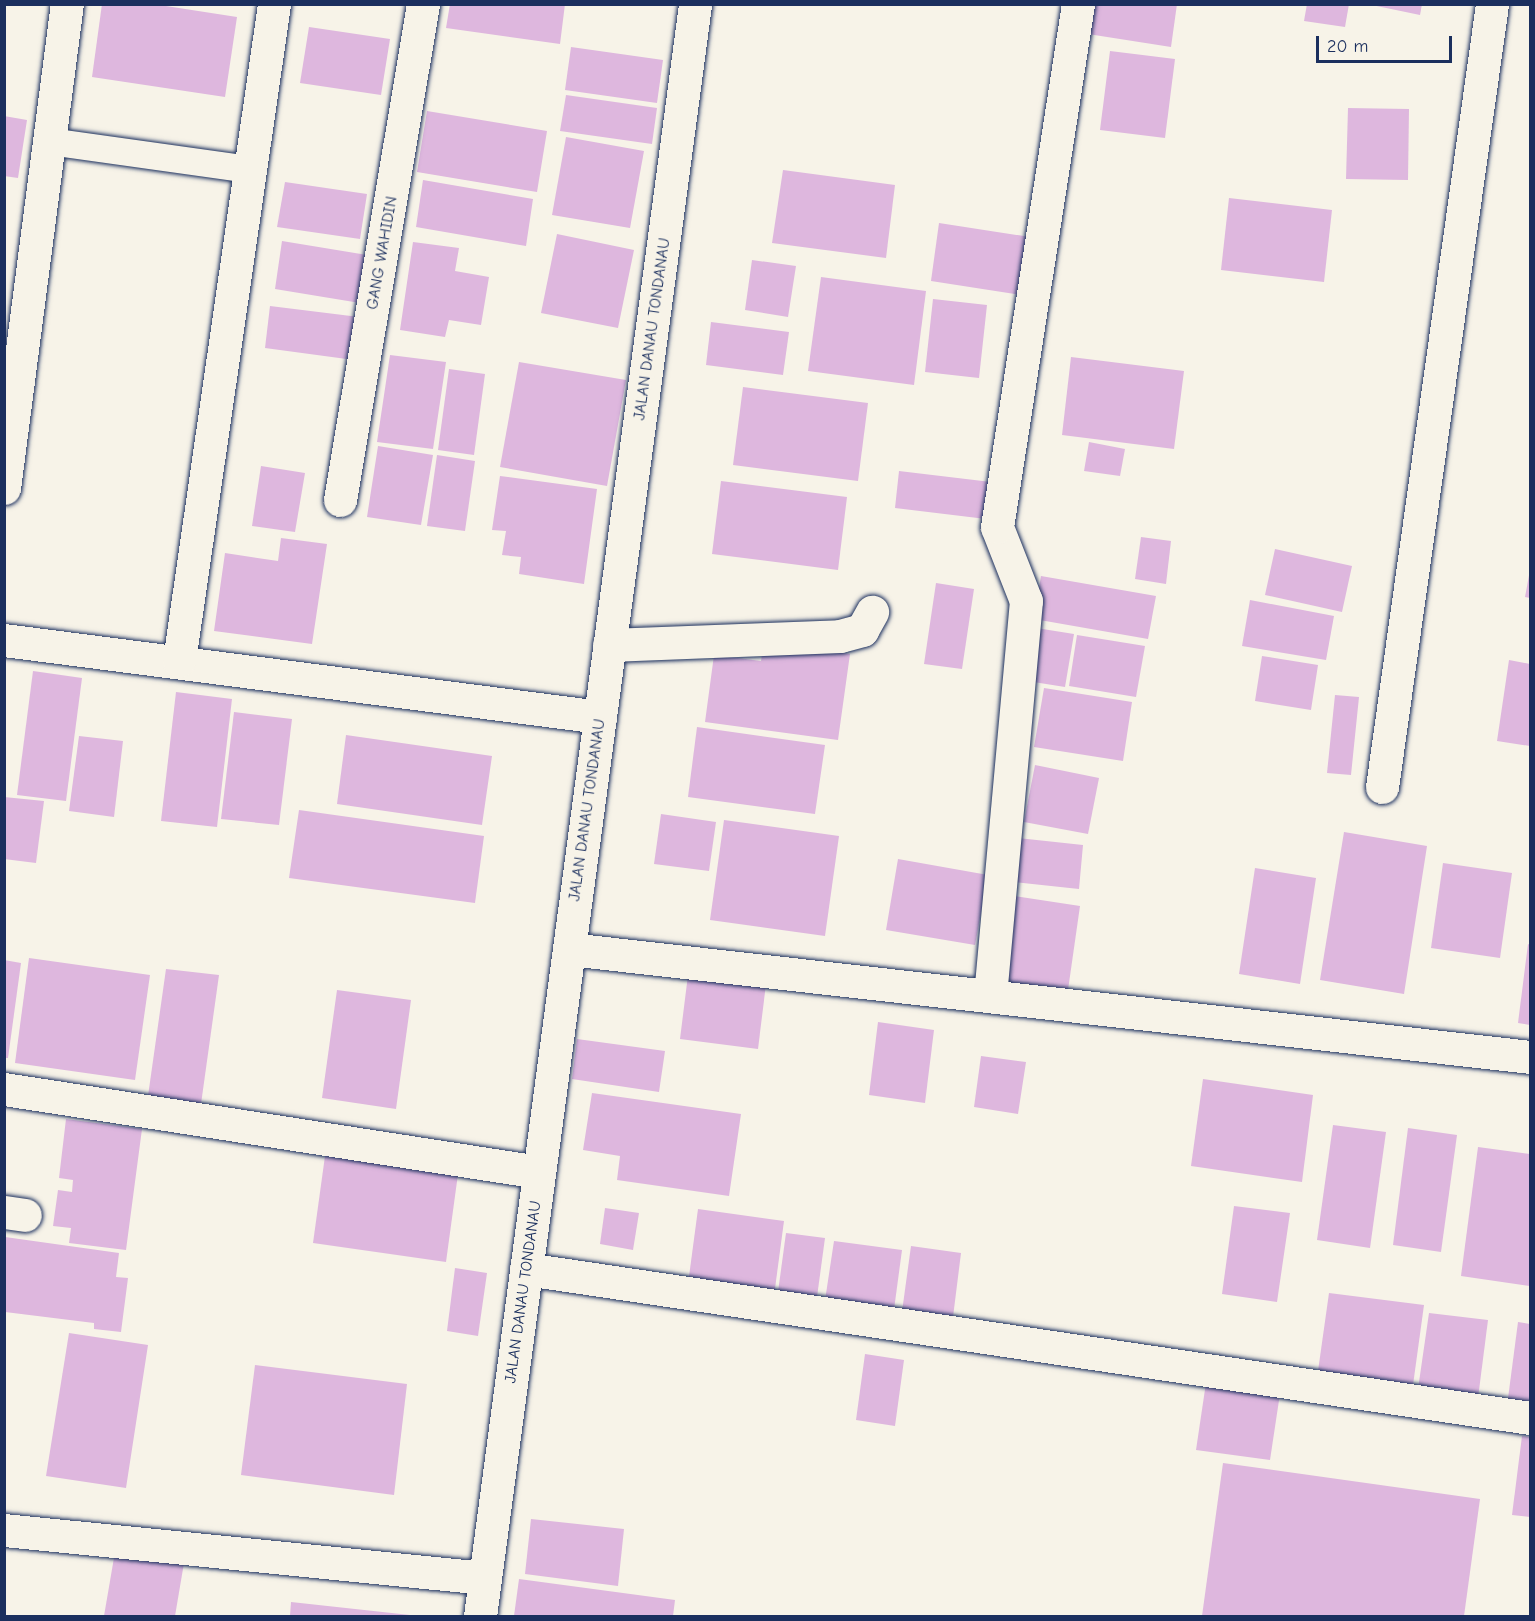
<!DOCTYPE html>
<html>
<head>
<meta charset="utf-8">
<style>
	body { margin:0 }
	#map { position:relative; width:1535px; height:1621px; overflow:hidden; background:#f7f3e8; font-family:"Comic Neue",sans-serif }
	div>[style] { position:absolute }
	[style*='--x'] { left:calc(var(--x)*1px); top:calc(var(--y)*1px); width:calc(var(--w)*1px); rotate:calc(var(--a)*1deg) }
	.building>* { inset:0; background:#deb7de }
	.roads { filter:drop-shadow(0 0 2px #1b2f5e) drop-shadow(0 0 2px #1b2f5e) }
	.lane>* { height:27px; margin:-13.5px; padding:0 13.5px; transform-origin:13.5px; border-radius:13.5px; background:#f7f3e8 }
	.street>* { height:33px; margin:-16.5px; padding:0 16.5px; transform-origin:16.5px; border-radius:16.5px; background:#f7f3e8 }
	span { translate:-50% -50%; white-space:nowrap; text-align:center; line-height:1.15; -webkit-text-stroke:4.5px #f7f3e8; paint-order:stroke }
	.street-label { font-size:16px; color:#1b2f5e }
	.frame { position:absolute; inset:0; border:6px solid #1b2f5e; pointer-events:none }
	.scale { position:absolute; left:1316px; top:36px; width:136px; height:27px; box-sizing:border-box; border:3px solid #1b2f5e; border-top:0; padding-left:8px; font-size:18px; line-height:21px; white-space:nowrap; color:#1b2f5e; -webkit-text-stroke:4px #f7f3e8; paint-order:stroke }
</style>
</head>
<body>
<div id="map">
	<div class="building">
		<i style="clip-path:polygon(102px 4px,153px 4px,237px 17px,225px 97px,92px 77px)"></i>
		<i style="clip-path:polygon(450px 4px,565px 4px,560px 44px,446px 28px)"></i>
		<i style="clip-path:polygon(1092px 4px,1177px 4px,1171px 47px,1088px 34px)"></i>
		<i style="clip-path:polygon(1307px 4px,1349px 4px,1345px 27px,1304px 21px)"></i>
		<i style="clip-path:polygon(1367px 4px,1422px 4px,1420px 15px)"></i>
		<i style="clip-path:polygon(309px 27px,390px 39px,381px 95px,300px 83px)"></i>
		<i style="clip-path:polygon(571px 47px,663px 60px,657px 103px,565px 90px)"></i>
		<i style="clip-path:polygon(1110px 51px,1175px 59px,1165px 138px,1100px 130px)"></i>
		<i style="clip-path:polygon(566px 95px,657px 108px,652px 144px,560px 131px)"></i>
		<i style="clip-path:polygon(1348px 108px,1409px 109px,1408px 180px,1346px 179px)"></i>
		<i style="clip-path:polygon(427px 111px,547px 131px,537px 192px,417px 172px)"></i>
		<i style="clip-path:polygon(4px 116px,27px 120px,18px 178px,4px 176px)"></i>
		<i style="clip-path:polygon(566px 137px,644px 151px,630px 228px,552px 215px)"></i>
		<i style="clip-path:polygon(783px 170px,895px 185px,886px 258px,772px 243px)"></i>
		<i style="clip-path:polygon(423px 180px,533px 199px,526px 246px,416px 227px)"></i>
		<i style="clip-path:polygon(285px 182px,367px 194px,360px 239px,277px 227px)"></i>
		<i style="clip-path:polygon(1229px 198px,1332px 210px,1324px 282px,1221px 270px)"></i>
		<i style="clip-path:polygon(939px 223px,1030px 237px,1022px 295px,931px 281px)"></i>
		<i style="clip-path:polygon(557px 234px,634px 250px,618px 328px,541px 313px)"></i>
		<i style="clip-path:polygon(282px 241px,367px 255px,360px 303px,275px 289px)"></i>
		<i style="clip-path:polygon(413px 242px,459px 248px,455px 271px,489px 277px,481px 325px,449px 320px,445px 337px,400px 330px)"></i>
		<i style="clip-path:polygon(752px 260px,796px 266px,788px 317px,745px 310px)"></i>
		<i style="clip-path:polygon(821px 277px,926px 291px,914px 385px,808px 371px)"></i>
		<i style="clip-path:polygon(933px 299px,987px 305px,979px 378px,925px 372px)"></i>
		<i style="clip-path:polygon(270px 306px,359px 317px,354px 360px,265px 348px)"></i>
		<i style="clip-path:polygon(711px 322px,789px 332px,783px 375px,706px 365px)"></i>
		<i style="clip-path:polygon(390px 355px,446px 362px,433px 449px,377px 442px)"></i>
		<i style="clip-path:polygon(1071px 357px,1184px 371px,1174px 449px,1062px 435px)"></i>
		<i style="clip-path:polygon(519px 362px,626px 380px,607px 486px,500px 467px)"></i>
		<i style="clip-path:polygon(449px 369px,485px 374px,474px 455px,438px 450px)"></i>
		<i style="clip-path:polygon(743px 387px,868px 403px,858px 481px,733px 465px)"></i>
		<i style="clip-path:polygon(1089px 442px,1125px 449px,1120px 476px,1084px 471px)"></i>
		<i style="clip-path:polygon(378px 446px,433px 455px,421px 525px,367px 517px)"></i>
		<i style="clip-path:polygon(437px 455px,475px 461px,465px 531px,427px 526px)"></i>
		<i style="clip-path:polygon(261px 466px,305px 473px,295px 532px,252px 526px)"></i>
		<i style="clip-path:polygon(899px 471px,991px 482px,986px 519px,895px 508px)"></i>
		<i style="clip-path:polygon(500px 476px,597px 489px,584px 584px,519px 574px,521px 557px,502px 555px,506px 531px,492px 530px)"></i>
		<i style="clip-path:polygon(721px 481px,847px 497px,838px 570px,712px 554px)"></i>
		<i style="clip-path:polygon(1141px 537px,1171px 541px,1166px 584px,1135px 579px)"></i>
		<i style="clip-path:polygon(281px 538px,327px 544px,312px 644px,214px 631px,225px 553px,278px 561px)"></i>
		<i style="clip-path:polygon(1275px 549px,1352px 566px,1342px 612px,1265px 595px)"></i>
		<i style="clip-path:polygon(1530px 570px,1530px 598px,1525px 597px)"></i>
		<i style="clip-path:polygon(1041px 576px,1156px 596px,1148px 639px,1034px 619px)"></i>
		<i style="clip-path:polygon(936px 583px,974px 589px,962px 669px,924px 664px)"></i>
		<i style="clip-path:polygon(1250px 600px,1334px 616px,1326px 660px,1242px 646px)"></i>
		<i style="clip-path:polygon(1030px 627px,1074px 634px,1065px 687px,1021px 680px)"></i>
		<i style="clip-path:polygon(1077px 635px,1145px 646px,1136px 697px,1069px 686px)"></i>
		<i style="clip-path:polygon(764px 642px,850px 654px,838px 740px,705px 722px,714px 655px,761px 661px)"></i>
		<i style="clip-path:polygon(1262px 656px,1318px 665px,1311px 710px,1255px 701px)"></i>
		<i style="clip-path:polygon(1509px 660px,1530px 664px,1530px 746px,1497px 741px)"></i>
		<i style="clip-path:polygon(33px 671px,82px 678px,66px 801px,17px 795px)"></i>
		<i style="clip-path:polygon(1044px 688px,1132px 702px,1123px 761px,1034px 747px)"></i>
		<i style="clip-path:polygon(176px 692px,232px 699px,217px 827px,161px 821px)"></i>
		<i style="clip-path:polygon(1335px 695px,1359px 697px,1351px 775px,1327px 773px)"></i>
		<i style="clip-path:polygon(234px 712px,292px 719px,279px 825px,221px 819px)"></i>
		<i style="clip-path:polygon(697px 727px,825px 745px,815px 814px,688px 797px)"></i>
		<i style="clip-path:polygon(346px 735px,492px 756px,482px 825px,337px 804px)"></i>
		<i style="clip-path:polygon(79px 736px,123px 741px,114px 817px,69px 811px)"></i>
		<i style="clip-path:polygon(1035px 765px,1099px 778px,1088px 834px,1024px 822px)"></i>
		<i style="clip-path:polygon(4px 797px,44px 801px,36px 863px,4px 859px)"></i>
		<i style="clip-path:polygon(299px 810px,484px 836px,475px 903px,289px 878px)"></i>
		<i style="clip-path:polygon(661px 814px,716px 822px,709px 871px,654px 864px)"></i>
		<i style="clip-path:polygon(724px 820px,839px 836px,825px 936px,710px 920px)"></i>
		<i style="clip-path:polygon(1344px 832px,1427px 846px,1404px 994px,1320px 980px)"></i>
		<i style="clip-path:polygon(1018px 838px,1083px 845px,1079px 889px,1014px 882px)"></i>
		<i style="clip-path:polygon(898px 859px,988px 875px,975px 945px,886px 930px)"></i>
		<i style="clip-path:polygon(1443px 863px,1512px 873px,1500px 958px,1431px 948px)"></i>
		<i style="clip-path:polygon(1255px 868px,1316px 878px,1300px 984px,1239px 974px)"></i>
		<i style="clip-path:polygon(1015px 896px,1080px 906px,1066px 1004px,1001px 995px)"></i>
		<i style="clip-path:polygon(1528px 944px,1530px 945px,1530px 1025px,1518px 1023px)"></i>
		<i style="clip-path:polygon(29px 958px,150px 975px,135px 1080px,15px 1063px)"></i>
		<i style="clip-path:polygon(4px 960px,21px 963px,8px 1058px,4px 1058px)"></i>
		<i style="clip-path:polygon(166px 969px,219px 975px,201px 1104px,148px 1096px)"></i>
		<i style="clip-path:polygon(688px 975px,766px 984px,758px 1049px,680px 1039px)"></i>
		<i style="clip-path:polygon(337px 990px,411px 1000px,396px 1109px,322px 1098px)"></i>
		<i style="clip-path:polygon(878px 1022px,934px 1030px,925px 1103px,869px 1095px)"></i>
		<i style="clip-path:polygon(577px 1039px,665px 1051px,659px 1092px,572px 1079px)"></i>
		<i style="clip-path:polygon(981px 1056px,1026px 1062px,1018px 1114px,974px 1107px)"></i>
		<i style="clip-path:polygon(1203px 1079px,1313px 1095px,1302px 1182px,1191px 1166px)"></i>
		<i style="clip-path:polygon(592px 1093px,741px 1114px,729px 1196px,617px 1180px,620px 1156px,583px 1150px)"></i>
		<i style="clip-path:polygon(66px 1119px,142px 1129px,126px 1250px,69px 1243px,71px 1228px,53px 1226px,58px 1190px,72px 1192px,73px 1180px,59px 1178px)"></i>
		<i style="clip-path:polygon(1333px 1125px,1386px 1132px,1370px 1248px,1317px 1240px)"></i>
		<i style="clip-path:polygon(1408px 1128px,1457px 1135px,1441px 1252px,1393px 1245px)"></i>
		<i style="clip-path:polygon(1478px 1147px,1530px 1154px,1530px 1286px,1461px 1276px)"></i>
		<i style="clip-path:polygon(325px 1156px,458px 1174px,446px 1262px,313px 1243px)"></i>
		<i style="clip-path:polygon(1234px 1206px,1290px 1213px,1277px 1302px,1222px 1294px)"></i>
		<i style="clip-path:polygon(605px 1208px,639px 1213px,633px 1250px,600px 1244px)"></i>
		<i style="clip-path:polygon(698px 1209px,784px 1221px,774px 1296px,688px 1284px)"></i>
		<i style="clip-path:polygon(786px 1233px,825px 1238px,817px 1297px,778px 1292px)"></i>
		<i style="clip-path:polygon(5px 1237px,119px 1253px,116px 1277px,128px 1278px,121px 1332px,94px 1329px,94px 1323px,5px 1312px)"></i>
		<i style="clip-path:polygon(834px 1241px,902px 1250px,893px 1317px,824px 1307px)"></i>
		<i style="clip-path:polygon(911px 1246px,961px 1253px,952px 1325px,901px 1319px)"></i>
		<i style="clip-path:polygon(455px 1268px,487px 1273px,478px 1336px,447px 1331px)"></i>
		<i style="clip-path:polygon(1329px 1293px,1424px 1305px,1413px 1385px,1318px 1371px)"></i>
		<i style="clip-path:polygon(1429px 1313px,1488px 1320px,1478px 1398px,1418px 1389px)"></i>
		<i style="clip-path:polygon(1518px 1322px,1530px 1324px,1530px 1408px,1507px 1406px)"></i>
		<i style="clip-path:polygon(69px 1333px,148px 1345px,126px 1488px,46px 1476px)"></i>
		<i style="clip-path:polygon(865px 1354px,904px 1360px,895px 1426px,856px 1420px)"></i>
		<i style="clip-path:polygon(255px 1365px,407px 1384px,394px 1495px,241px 1475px)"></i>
		<i style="clip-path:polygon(1207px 1376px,1281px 1387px,1270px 1460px,1196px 1450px)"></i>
		<i style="clip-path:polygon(1522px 1436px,1530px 1437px,1530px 1517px,1512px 1515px)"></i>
		<i style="clip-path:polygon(1223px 1463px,1480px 1499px,1464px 1616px,1202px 1616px)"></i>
		<i style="clip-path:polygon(531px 1519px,624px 1529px,618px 1586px,525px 1574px)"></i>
		<i style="clip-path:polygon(116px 1546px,185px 1557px,175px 1616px,104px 1616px)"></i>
		<i style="clip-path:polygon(519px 1579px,675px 1600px,673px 1616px,514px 1616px)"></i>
		<i style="clip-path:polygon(291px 1602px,410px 1615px,410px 1616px,290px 1616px)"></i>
	</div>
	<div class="roads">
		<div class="lane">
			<i style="--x:49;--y:141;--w:202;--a:8"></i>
		</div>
		<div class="street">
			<i style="--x:4;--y:488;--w:488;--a:-82.6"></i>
			<i style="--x:340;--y:500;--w:503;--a:-80.5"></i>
			<i style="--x:4;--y:640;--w:601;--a:7.36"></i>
			<i style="--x:609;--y:645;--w:231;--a:-2.2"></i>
			<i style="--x:840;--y:636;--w:23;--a:-15"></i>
			<i style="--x:862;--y:630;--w:21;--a:-61"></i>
			<i style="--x:179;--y:661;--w:664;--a:-81.77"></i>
			<i style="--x:1382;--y:787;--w:791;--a:-82"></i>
			<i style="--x:569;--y:949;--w:967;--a:6.41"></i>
			<i style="--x:990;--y:996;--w:397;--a:-84.8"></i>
			<i style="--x:1026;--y:601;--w:79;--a:-111.4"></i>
			<i style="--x:997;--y:527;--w:529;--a:-81.2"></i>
			<i style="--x:4;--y:1089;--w:541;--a:8.82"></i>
			<i style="--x:4;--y:1212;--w:21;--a:8"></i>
			<i style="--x:526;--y:1269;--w:1015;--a:8.44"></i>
			<i style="--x:4;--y:1530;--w:483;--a:5.7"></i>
			<i style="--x:480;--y:1616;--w:1626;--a:-82.4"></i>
		</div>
	</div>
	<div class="street-label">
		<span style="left:382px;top:253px;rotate:-80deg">GANG WAHIDIN</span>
		<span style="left:652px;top:329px;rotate:-82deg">JALAN DANAU TONDANAU</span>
		<span style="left:587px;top:810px;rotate:-82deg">JALAN DANAU TONDANAU</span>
		<span style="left:523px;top:1292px;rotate:-82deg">JALAN DANAU TONDANAU</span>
	</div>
	<div class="frame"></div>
	<div class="scale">20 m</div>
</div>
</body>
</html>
